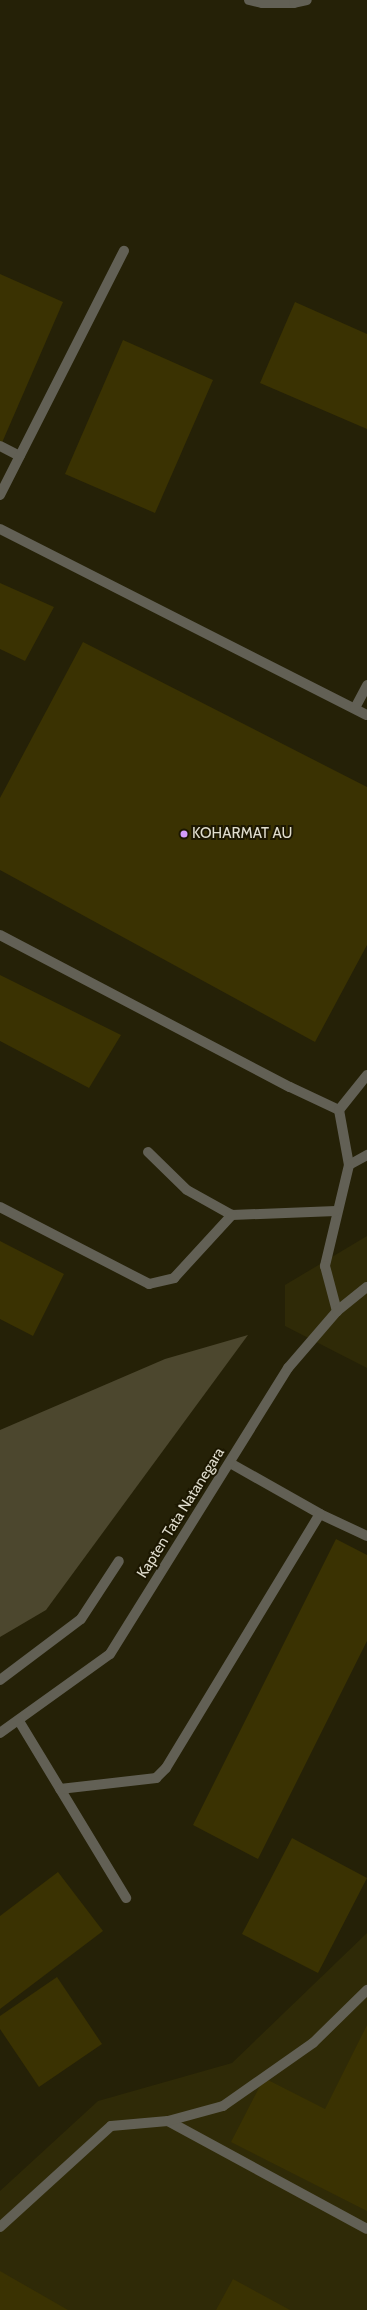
<!DOCTYPE html>
<html>
<head>
<meta charset="utf-8">
<style>
	body { margin:0 }
	#map { position:relative; width:367px; height:2310px; overflow:hidden; background:#252107; font-family:Cabin,sans-serif }
	div>[style] { position:absolute }
	[style*='--x'] { left:calc(var(--x)*1px); top:calc(var(--y)*1px); width:calc(var(--w)*1px); rotate:calc(var(--a)*1deg) }
	.built>* { inset:0; background:#2f2a07 }
	.green>* { inset:0; background:#4c472e }
	.building>* { inset:0; background:#3a3202 }
	.minor>* { height:10px; margin:-5px; padding:0 5px; transform-origin:5px; border-radius:5px; background:#626055 }
	.dots>* { width:11px; height:11px; translate:-50% -50%; box-sizing:border-box; border:2px solid #1c1701; border-radius:50% }
	span { translate:-50% -50%; white-space:nowrap; text-align:center; line-height:1.15; -webkit-text-stroke:4px #1c1701; paint-order:stroke }
	.poi-label { font-size:15px; color:#e0ddce }
	.left { translate:0 -50%; text-align:left }
	.street-label { font-size:15px; color:#e0ddce }
</style>
</head>
<body>
<div id="map">
	<div class="built">
		<i style="clip-path:polygon(367px 1236px,367px 1368px,285px 1326px,285px 1285px)"></i>
		<i style="clip-path:polygon(367px 1933px,367px 2310px,0 2310px,0 2191px,98px 2101px,232px 2063px)"></i>
	</div>
	<div class="green">
		<i style="clip-path:polygon(248px 1335px,46px 1610px,0 1637px,0 1430px,165px 1359px)"></i>
	</div>
	<div class="building">
		<i style="clip-path:polygon(0 274px,63px 302px,1px 445px,0 444px)"></i>
		<i style="clip-path:polygon(295px 302px,367px 334px,367px 429px,260px 383px)"></i>
		<i style="clip-path:polygon(123px 340px,213px 380px,155px 513px,65px 474px)"></i>
		<i style="clip-path:polygon(0 583px,54px 607px,25px 661px,0 649px)"></i>
		<i style="clip-path:polygon(83px 642px,367px 787px,367px 945px,315px 1042px,0 870px,0 798px)"></i>
		<i style="clip-path:polygon(0 975px,121px 1035px,89px 1088px,0 1041px)"></i>
		<i style="clip-path:polygon(0 1241px,64px 1274px,33px 1336px,0 1319px)"></i>
		<i style="clip-path:polygon(336px 1539px,367px 1555px,367px 1641px,258px 1859px,193px 1825px)"></i>
		<i style="clip-path:polygon(292px 1838px,367px 1878px,318px 1973px,242px 1934px)"></i>
		<i style="clip-path:polygon(58px 1872px,103px 1931px,0 2009px,0 1916px)"></i>
		<i style="clip-path:polygon(57px 1977px,102px 2044px,39px 2087px,0 2029px,0 2016px)"></i>
		<i style="clip-path:polygon(367px 2025px,367px 2211px,231px 2142px,264px 2078px,325px 2109px)"></i>
		<i style="clip-path:polygon(0 2271px,68px 2310px,0 2310px)"></i>
		<i style="clip-path:polygon(233px 2279px,290px 2310px,216px 2310px)"></i>
	</div>
	<div class="minor">
		<i style="--x:249;--y:0;--w:13;--a:13"></i>
		<i style="--x:262;--y:3;--w:32;--a:0"></i>
		<i style="--x:294;--y:3;--w:13;--a:-13"></i>
		<i style="--x:0;--y:446;--w:22;--a:27"></i>
		<i style="--x:0;--y:495;--w:274;--a:-63.1"></i>
		<i style="--x:0;--y:529;--w:411;--a:26.9"></i>
		<i style="--x:355;--y:708;--w:26;--a:-62"></i>
		<i style="--x:0;--y:935;--w:327;--a:27.7"></i>
		<i style="--x:290;--y:1087;--w:54;--a:25.1"></i>
		<i style="--x:339;--y:1110;--w:56;--a:79.7"></i>
		<i style="--x:349;--y:1165;--w:104;--a:103.4"></i>
		<i style="--x:325;--y:1266;--w:47;--a:75.1"></i>
		<i style="--x:339;--y:1110;--w:45;--a:-51.3"></i>
		<i style="--x:148;--y:1152;--w:54;--a:44.3"></i>
		<i style="--x:187;--y:1190;--w:51;--a:29.1"></i>
		<i style="--x:232;--y:1215;--w:104;--a:-2.2"></i>
		<i style="--x:349;--y:1165;--w:21;--a:-29"></i>
		<i style="--x:0;--y:1207;--w:168;--a:27.3"></i>
		<i style="--x:149;--y:1284;--w:26;--a:-13"></i>
		<i style="--x:174;--y:1278;--w:86;--a:-47.4"></i>
		<i style="--x:230;--y:1463;--w:103;--a:29.5"></i>
		<i style="--x:320;--y:1514;--w:52;--a:25.1"></i>
		<i style="--x:0;--y:1680;--w:101;--a:-37"></i>
		<i style="--x:81;--y:1619;--w:69;--a:-56.8"></i>
		<i style="--x:19;--y:1721;--w:207;--a:58.8"></i>
		<i style="--x:0;--y:1733;--w:135;--a:-35.7"></i>
		<i style="--x:110;--y:1654;--w:337;--a:-58.1"></i>
		<i style="--x:288;--y:1368;--w:75;--a:-49.3"></i>
		<i style="--x:337;--y:1311;--w:38;--a:-39"></i>
		<i style="--x:60;--y:1789;--w:97;--a:-6.5"></i>
		<i style="--x:156;--y:1778;--w:14;--a:-45"></i>
		<i style="--x:166;--y:1768;--w:297;--a:-58.8"></i>
		<i style="--x:168;--y:2121;--w:226;--a:28.5"></i>
		<i style="--x:0;--y:2227;--w:150;--a:-42.3"></i>
		<i style="--x:111;--y:2126;--w:57;--a:-5"></i>
		<i style="--x:168;--y:2121;--w:57;--a:-15.3"></i>
		<i style="--x:223;--y:2106;--w:110;--a:-35"></i>
		<i style="--x:313;--y:2043;--w:76;--a:-44.5"></i>
	</div>
	<div class="dots">
		<i style="left:184px;top:834px;background:#d49cfc"></i>
	</div>
	<div class="poi-label">
		<span class="left" style="left:192px;top:834px">KOHARMAT AU</span>
	</div>
	<div class="street-label">
		<span style="left:181px;top:1513px;rotate:-58deg">Kapten Tata Natanegara</span>
	</div>
</div>
</body>
</html>
